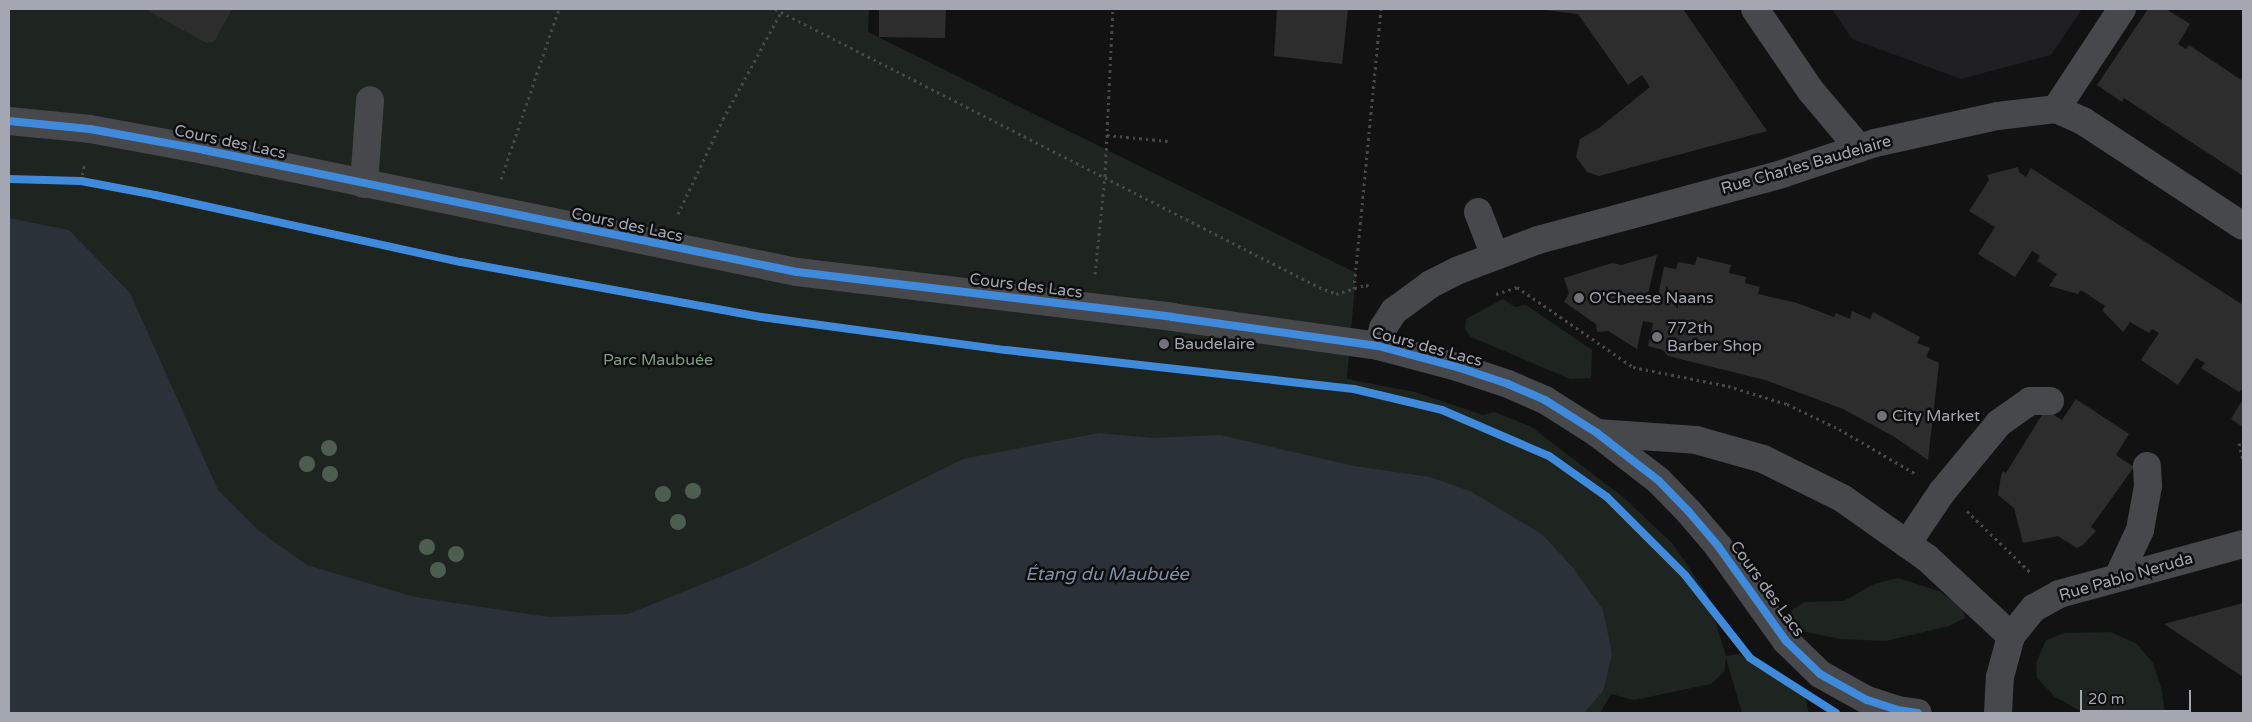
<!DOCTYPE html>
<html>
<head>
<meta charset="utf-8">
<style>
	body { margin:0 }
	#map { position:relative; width:2252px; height:722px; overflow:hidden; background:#121213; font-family:"Varela Round",sans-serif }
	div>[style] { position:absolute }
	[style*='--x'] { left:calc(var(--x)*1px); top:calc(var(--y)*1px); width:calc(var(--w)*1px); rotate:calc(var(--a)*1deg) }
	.built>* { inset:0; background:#1f1f21 }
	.green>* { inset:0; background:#1e2420 }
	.water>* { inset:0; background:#2b3138 }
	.building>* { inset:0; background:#2d2d2e }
	.path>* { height:3px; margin-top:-1.5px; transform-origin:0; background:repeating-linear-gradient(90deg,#48484c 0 2.5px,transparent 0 6.5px) }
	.minor>* { height:28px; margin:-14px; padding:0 14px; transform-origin:14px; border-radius:14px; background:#47484b }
	.cycleway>* { height:8px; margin:-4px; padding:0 4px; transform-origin:4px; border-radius:4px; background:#408adc }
	.trees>* { width:16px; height:16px; margin:-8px; border-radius:50%; background:#4d5e51 }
	.dots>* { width:14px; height:14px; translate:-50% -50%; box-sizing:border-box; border:2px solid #0d0d0e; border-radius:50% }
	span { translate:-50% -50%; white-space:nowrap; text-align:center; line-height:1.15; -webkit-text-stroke:5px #0d0d0e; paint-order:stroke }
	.street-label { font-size:16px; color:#a4a6b2 }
	.poi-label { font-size:16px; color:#a4a6b2 }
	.left { translate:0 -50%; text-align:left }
	.park-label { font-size:16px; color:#7d9c83 }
	.water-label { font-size:18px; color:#7e8fab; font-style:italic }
	.frame { position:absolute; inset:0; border:10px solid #a4a6b2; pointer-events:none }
	.scale { position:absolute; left:2080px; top:690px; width:111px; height:22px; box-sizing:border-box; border:2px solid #a4a6b2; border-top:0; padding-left:6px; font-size:15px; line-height:18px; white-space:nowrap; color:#a4a6b2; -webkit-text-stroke:4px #0d0d0e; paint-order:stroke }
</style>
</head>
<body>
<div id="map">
	<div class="built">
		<i style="clip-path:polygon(1832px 9px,2082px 9px,2051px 55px,1961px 79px,1852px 39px)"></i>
	</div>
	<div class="green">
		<i style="clip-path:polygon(9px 9px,869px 9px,868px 32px,1356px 273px,1347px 379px,1415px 392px,1483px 415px,1494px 412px,1530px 426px,1623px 497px,1673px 544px,1707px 594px,1726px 656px,1739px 654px,1805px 697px,1809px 713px,1742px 713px,1726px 658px,1724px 672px,1711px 684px,1634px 700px,1611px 694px,1600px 713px,9px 713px)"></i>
		<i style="clip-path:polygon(1503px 299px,1515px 307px,1526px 305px,1592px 350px,1591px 378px,1570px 379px,1471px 337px,1465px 329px,1466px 319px)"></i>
		<i style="clip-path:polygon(1898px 578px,1939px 591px,1962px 608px,1965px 618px,1949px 626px,1886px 641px,1841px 639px,1801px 631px,1790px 615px,1793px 609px,1805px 602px,1844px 601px,1874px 584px)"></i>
		<i style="clip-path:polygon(2111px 632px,2137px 644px,2153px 663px,2161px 687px,2165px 713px,2084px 713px,2055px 697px,2037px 678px,2036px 663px,2046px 640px,2065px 633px)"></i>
	</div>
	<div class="water">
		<i style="clip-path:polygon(9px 218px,69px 230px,130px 293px,218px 490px,259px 531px,307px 565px,320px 569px,415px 597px,549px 617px,628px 614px,747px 566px,963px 459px,1099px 433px,1152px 438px,1220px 435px,1354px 466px,1430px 477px,1470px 491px,1543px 535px,1574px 569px,1603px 610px,1612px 654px,1603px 691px,1584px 713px,9px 713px)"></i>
	</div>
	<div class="building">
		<i style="clip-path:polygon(145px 9px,232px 9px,214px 42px,206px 43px)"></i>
		<i style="clip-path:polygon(879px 9px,946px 9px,945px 38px,879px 37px)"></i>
		<i style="clip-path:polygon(1277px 9px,1348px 9px,1342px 64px,1274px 56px)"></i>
		<i style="clip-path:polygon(1537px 9px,1683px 9px,1767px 131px,1599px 176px,1587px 172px,1576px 157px,1580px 139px,1599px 128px,1650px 87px,1642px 75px,1628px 85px,1578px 14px)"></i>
		<i style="clip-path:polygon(2148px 9px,2166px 9px,2190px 24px,2178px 44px,2186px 49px,2189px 45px,2243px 81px,2243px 176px,2124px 98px,2122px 102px,2097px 85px)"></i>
		<i style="clip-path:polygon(2018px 167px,2019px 172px,2026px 177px,2031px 168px,2243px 305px,2243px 388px,2239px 392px,2201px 368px,2205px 363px,2196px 358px,2178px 385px,2141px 360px,2159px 333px,2152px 329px,2149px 333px,2130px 322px,2123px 332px,2102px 310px,2105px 306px,2081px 290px,2078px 294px,2049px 286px,2057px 274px,2037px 261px,2040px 256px,2032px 251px,2015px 277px,1978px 254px,1995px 227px,1969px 211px,1989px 180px,1987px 175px)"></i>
		<i style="clip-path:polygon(1657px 255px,1648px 294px,1658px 296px,1664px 267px,1676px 269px,1678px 262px,1695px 265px,1697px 257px,1731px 265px,1729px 273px,1746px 277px,1745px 283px,1760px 287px,1758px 294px,1797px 303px,1834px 317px,1836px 313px,1850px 319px,1852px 311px,1870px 319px,1873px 312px,1920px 337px,1917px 343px,1930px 348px,1926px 357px,1939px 363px,1928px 460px,1893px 436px,1843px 409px,1765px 380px,1668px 356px,1663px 350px,1648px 346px,1653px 323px,1643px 321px,1637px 349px,1608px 331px,1597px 332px,1596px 324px,1564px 302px,1569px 293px,1564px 278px,1612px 263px,1621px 265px)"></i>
		<i style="clip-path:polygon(2076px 399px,2129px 434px,2116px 455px,2134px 467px,2091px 527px,2096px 531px,2083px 545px,2077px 548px,2058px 536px,2023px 543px,2014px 508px,1998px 495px,2001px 476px,2003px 471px,2006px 473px,2045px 410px,2062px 420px)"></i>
		<i style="clip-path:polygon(2243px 399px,2243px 427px,2231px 419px)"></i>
		<i style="clip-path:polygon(2243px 603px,2243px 677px,2164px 624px)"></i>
	</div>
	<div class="path">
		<i style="--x:775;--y:9;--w:611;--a:27.07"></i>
		<i style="--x:1319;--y:287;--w:18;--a:22"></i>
		<i style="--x:1336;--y:294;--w:31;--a:-17"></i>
		<i style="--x:1366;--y:285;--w:6;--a:18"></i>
		<i style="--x:1107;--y:135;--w:61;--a:5.6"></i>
		<i style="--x:501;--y:179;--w:180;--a:-71.2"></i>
		<i style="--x:81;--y:181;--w:19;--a:-78"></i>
		<i style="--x:678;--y:214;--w:105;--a:-64.7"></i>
		<i style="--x:723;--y:119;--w:122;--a:-61.5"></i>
		<i style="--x:1095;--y:274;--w:99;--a:-84.2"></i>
		<i style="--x:1105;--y:176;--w:167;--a:-87.3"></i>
		<i style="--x:1354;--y:289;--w:281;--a:-84.5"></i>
		<i style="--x:1496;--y:294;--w:22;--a:-18"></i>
		<i style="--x:1517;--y:287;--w:141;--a:34.6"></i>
		<i style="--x:1633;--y:367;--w:97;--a:11.3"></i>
		<i style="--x:1728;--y:386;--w:62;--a:17"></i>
		<i style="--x:1787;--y:404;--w:58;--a:25.7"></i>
		<i style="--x:1839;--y:429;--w:89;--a:30.3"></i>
		<i style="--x:2239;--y:443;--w:17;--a:77"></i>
		<i style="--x:1967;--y:511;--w:89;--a:44.1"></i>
	</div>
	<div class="minor">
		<i style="--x:1755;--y:9;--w:99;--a:55.7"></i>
		<i style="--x:1811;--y:91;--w:75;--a:49.9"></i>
		<i style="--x:2056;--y:109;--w:120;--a:-56.6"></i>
		<i style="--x:9;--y:121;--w:81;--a:5.6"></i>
		<i style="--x:90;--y:129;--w:116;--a:10.4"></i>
		<i style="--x:204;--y:150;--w:605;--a:11.63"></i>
		<i style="--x:797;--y:272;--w:378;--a:6.8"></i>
		<i style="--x:1172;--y:317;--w:208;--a:8"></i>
		<i style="--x:1378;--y:346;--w:82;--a:14.9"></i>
		<i style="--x:1457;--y:367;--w:54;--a:18.4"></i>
		<i style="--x:1508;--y:384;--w:40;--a:23.4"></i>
		<i style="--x:1545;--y:400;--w:62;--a:32.4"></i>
		<i style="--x:1597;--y:433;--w:78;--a:37.7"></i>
		<i style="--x:1659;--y:481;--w:43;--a:45.9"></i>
		<i style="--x:1689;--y:512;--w:45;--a:49.5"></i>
		<i style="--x:1718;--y:546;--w:117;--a:54.4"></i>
		<i style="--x:1786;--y:641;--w:47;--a:44.1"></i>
		<i style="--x:1820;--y:674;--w:54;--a:29"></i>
		<i style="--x:1867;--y:700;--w:32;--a:18"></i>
		<i style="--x:1897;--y:710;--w:21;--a:8"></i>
		<i style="--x:364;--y:184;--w:84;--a:-85.9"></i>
		<i style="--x:1478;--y:212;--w:47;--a:68.9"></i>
		<i style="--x:1378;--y:346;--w:19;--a:-74"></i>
		<i style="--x:1383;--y:328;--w:20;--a:-57"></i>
		<i style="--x:1394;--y:311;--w:46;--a:-36.1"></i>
		<i style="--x:1431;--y:284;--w:31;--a:-27"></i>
		<i style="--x:1459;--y:270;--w:85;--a:-20.8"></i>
		<i style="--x:1538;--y:240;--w:253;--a:-15.1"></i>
		<i style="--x:1782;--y:174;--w:98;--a:-18.4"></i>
		<i style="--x:1875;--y:143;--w:126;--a:-12.4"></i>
		<i style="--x:1998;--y:116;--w:58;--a:-6.9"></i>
		<i style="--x:2056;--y:109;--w:30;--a:24"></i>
		<i style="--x:2083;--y:121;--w:191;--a:33.3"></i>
		<i style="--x:1597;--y:433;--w:99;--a:4"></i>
		<i style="--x:1696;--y:440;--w:70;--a:15.8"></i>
		<i style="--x:1763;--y:459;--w:88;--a:26.3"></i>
		<i style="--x:1842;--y:498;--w:104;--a:35.2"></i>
		<i style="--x:1927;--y:558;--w:115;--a:42.9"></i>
		<i style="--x:1907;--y:544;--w:63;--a:-56.1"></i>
		<i style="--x:1942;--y:492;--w:89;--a:-50.4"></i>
		<i style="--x:1999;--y:423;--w:38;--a:-35"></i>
		<i style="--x:2030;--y:401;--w:20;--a:0"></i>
		<i style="--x:2118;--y:577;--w:52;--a:-64.9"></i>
		<i style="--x:2140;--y:530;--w:45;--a:-79.7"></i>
		<i style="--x:2148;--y:486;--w:20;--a:-93"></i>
		<i style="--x:1998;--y:713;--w:36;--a:-87"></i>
		<i style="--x:2000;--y:677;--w:42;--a:-75"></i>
		<i style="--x:2011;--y:636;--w:36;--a:-51"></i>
		<i style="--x:2034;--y:608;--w:29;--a:-29"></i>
		<i style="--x:2059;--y:594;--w:191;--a:-15.2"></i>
	</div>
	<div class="cycleway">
		<i style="--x:9;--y:121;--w:81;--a:5.6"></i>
		<i style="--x:90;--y:129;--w:116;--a:10.4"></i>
		<i style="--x:204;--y:150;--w:605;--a:11.63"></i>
		<i style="--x:797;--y:272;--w:378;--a:6.8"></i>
		<i style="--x:1172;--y:317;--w:208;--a:8"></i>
		<i style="--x:1378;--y:346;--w:82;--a:14.9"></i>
		<i style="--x:1457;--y:367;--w:54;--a:18.4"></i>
		<i style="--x:1508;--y:384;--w:40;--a:23.4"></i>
		<i style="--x:1545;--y:400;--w:62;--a:32.4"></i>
		<i style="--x:1597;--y:433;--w:78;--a:37.7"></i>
		<i style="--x:1659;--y:481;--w:43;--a:45.9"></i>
		<i style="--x:1689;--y:512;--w:45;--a:49.5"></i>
		<i style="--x:1718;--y:546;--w:117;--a:54.4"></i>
		<i style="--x:1786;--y:641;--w:47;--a:44.1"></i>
		<i style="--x:1820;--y:674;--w:54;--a:29"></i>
		<i style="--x:1867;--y:700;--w:32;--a:18"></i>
		<i style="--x:1897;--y:710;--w:21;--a:8"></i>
		<i style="--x:9;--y:179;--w:72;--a:1.6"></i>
		<i style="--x:81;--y:181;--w:75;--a:10.7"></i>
		<i style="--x:155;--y:195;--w:313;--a:12.4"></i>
		<i style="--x:461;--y:262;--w:305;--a:10.4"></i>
		<i style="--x:761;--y:317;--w:247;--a:7.7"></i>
		<i style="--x:1006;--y:350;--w:350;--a:6.4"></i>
		<i style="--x:1354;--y:389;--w:90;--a:13.4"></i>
		<i style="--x:1442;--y:410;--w:116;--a:23.3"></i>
		<i style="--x:1549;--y:456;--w:71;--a:35.3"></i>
		<i style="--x:1607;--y:497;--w:110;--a:45"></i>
		<i style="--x:1685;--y:575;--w:105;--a:51.9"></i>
		<i style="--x:1750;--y:658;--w:102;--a:32.6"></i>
	</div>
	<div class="trees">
		<i style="left:329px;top:448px"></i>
		<i style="left:307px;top:464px"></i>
		<i style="left:330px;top:474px"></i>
		<i style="left:693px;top:491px"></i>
		<i style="left:663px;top:494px"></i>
		<i style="left:678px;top:522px"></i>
		<i style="left:427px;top:547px"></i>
		<i style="left:456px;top:554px"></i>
		<i style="left:438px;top:570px"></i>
	</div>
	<div class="dots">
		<i style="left:1579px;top:298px;background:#71727a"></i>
		<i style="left:1657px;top:337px;background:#71727a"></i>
		<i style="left:1164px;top:344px;background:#71727a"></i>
		<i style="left:1882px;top:416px;background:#71727a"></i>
	</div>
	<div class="street-label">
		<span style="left:230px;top:142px;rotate:12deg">Cours des Lacs</span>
		<span style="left:1806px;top:165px;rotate:-16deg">Rue Charles Baudelaire</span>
		<span style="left:627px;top:225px;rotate:12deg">Cours des Lacs</span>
		<span style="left:1026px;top:286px;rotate:7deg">Cours des Lacs</span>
		<span style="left:1427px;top:347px;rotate:15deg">Cours des Lacs</span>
		<span style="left:2126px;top:577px;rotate:-16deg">Rue Pablo Neruda</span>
		<span style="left:1767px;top:589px;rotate:54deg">Cours des Lacs</span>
	</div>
	<div class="poi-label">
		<span class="left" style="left:1589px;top:298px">O'Cheese Naans</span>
		<span class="left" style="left:1667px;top:337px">772th<br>Barber Shop</span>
		<span class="left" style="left:1174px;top:344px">Baudelaire</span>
		<span class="left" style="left:1892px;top:416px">City Market</span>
	</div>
	<div class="park-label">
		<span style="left:658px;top:360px">Parc Maubuée</span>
	</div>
	<div class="water-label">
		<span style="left:1107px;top:574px">Étang du Maubuée</span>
	</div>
	<div class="frame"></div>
	<div class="scale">20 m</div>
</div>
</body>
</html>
